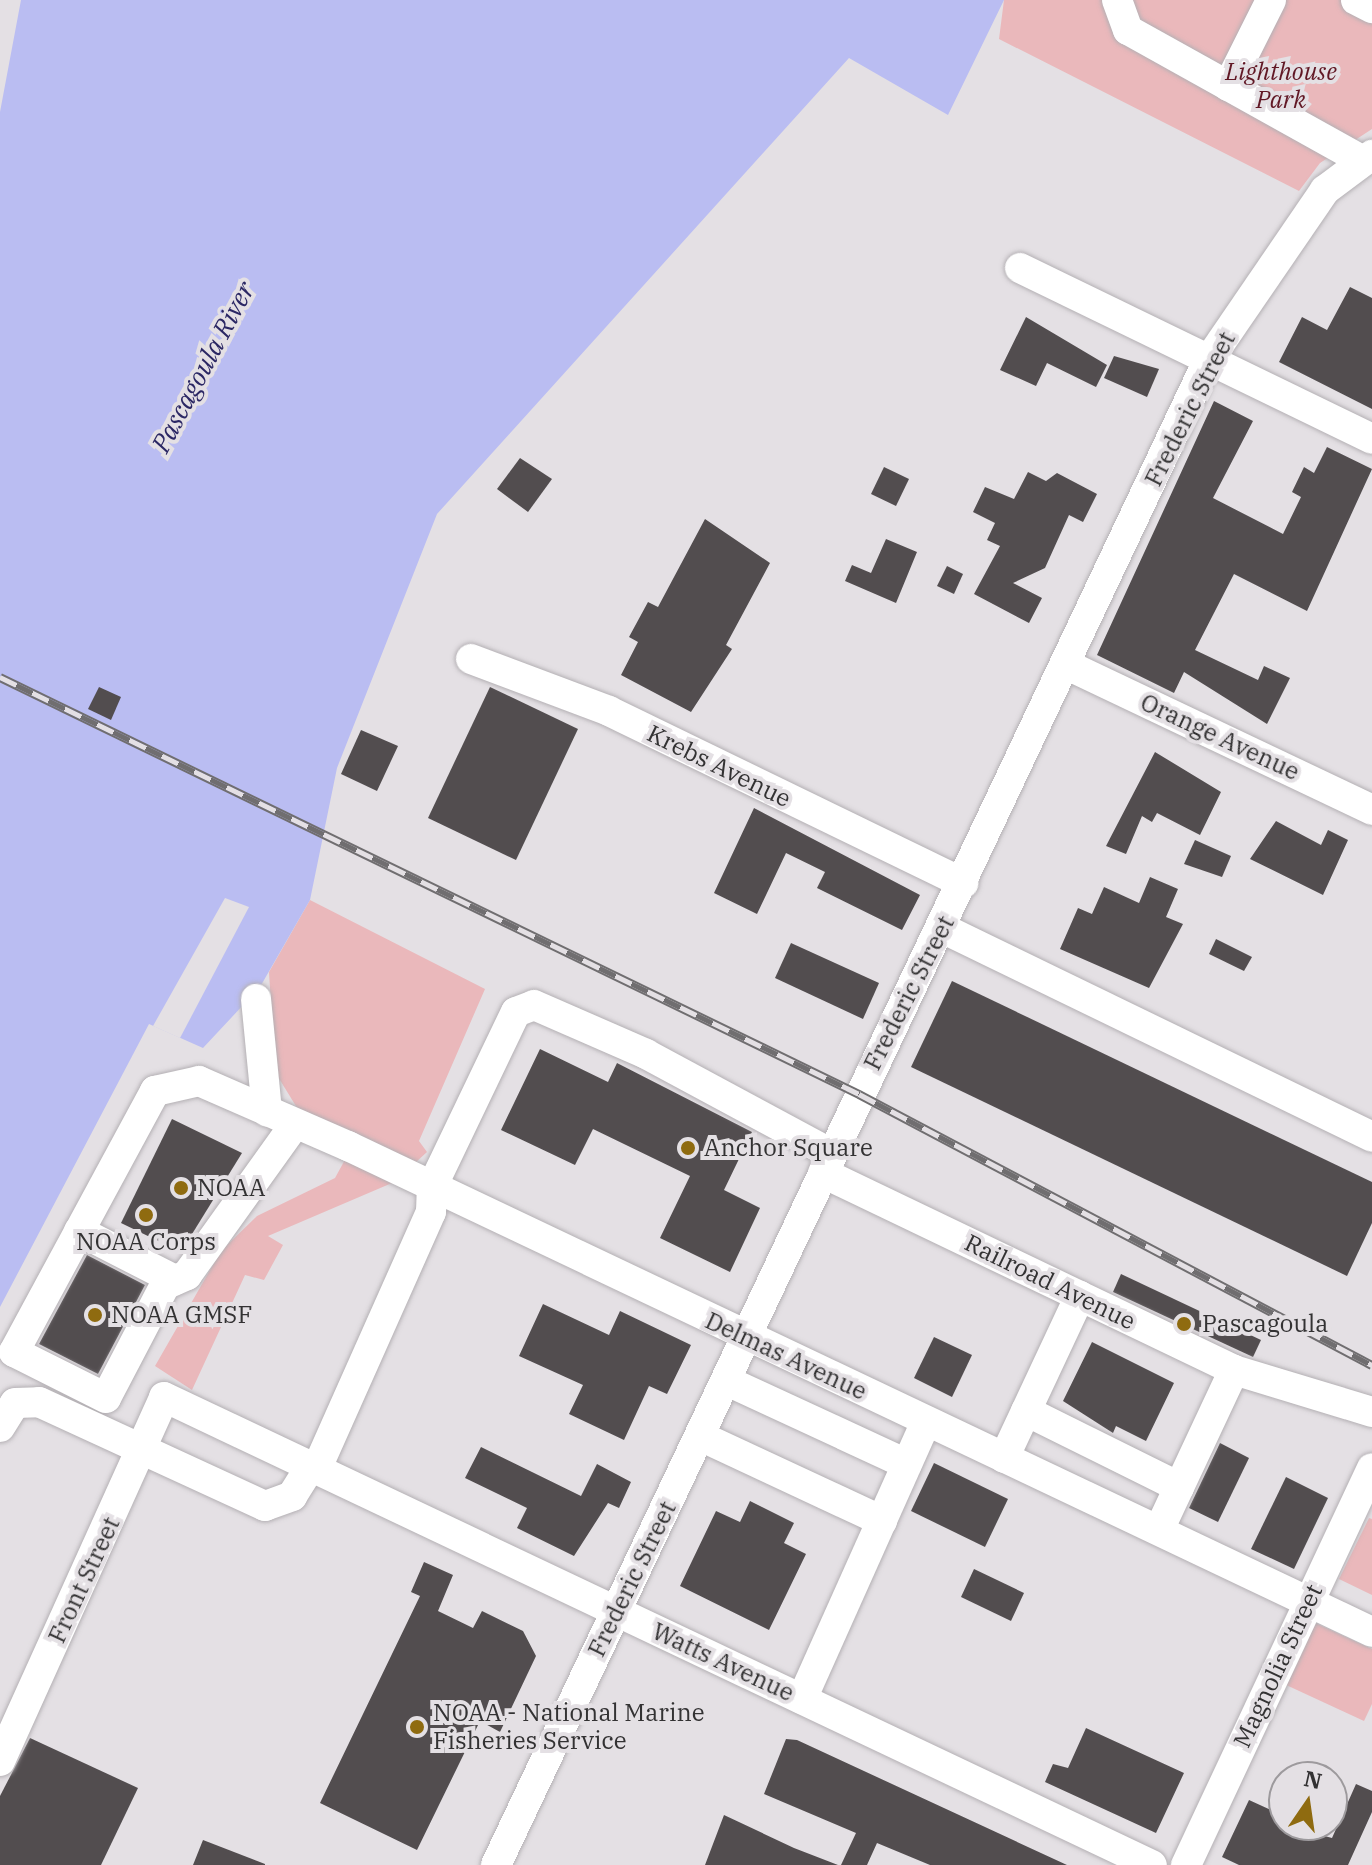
<!DOCTYPE html>
<html>
<head>
<meta charset="utf-8">
<style>
	body { margin:0 }
	#map { position:relative; width:1372px; height:1865px; overflow:hidden; background:#e4e0e4; font-family:"IBM Plex Serif",serif }
	div>[style] { position:absolute }
	[style*='--x'] { left:calc(var(--x)*1px); top:calc(var(--y)*1px); width:calc(var(--w)*1px); rotate:calc(var(--a)*1deg) }
	.green>* { inset:0; background:#eab8bb }
	.water>* { inset:0; background:#babdf2 }
	.pier>* { inset:0; background:#e4e0e4 }
	.building>* { inset:0; background:#524d4f }
	.roads { filter:drop-shadow(0 0 2px #b4b0b4) drop-shadow(0 0 2px #b4b0b4) }
	.minor>* { height:30px; margin:-15px; padding:0 15px; transform-origin:15px; border-radius:15px; background:#fff }
	.rail>* { height:9px; margin-top:-4.5px; transform-origin:0; background:repeating-linear-gradient(90deg,#e4e0e4 0 18px,#706e70 0 36px); box-sizing:border-box; border-block:2px solid #706e70 }
	.dots>* { width:22px; height:22px; translate:-50% -50%; box-sizing:border-box; border:4px solid #e4e0e4; border-radius:50% }
	span { translate:-50% -50%; white-space:nowrap; text-align:center; line-height:1.15; -webkit-text-stroke:8px #e4e0e4; paint-order:stroke }
	.park-label { font-size:24px; color:#611825; font-style:italic }
	.street-label { font-size:24px; color:#333233 }
	.poi-label { font-size:24px; color:#333233 }
	.left { translate:0 -50%; text-align:left }
	.water-label { font-size:26px; color:#2b2764; font-style:italic }
	.north { position:absolute; left:1268px; top:1761px; width:80px; height:80px; box-sizing:border-box; background:#e4e0e4; border:2px solid #9d9a9d; border-radius:50%; rotate:13deg; font-size:22px; font-weight:700; line-height:32px; text-align:center; color:#333233 }
	.north::after { content:''; display:block; margin:auto; width:28px; height:36px; background:#8f6b10; clip-path:polygon(50% 0,100% 100%,50% 72%,0 100%) }
</style>
</head>
<body>
<div id="map">
	<div class="green">
		<i style="clip-path:polygon(1004px 0,1372px 0,1372px 129px,1320px 163px,1299px 191px,999px 39px)"></i>
		<i style="clip-path:polygon(310px 900px,485px 989px,419px 1141px,427px 1152px,415px 1163px,299px 1111px,275px 1072px,269px 972px)"></i>
		<i style="clip-path:polygon(347px 1156px,392px 1183px,268px 1236px,283px 1245px,264px 1280px,245px 1275px,192px 1390px,155px 1366px,221px 1251px,257px 1216px,335px 1178px)"></i>
		<i style="clip-path:polygon(1369px 1518px,1372px 1519px,1372px 1595px,1339px 1579px)"></i>
		<i style="clip-path:polygon(1313px 1622px,1372px 1649px,1372px 1704px,1364px 1721px,1284px 1684px)"></i>
	</div>
	<div class="water">
		<i style="clip-path:polygon(21px 0,1004px 0,948px 115px,849px 58px,437px 514px,337px 768px,310px 900px,260px 987px,203px 1048px,149px 1024px,0 1307px,0 112px)"></i>
	</div>
	<div class="pier">
		<i style="clip-path:polygon(225px 898px,249px 907px,180px 1038px,153px 1026px)"></i>
	</div>
	<div class="building">
		<i style="clip-path:polygon(1350px 287px,1372px 298px,1372px 409px,1279px 362px,1302px 317px,1327px 330px)"></i>
		<i style="clip-path:polygon(1026px 317px,1107px 365px,1096px 387px,1047px 363px,1036px 386px,1000px 370px)"></i>
		<i style="clip-path:polygon(1114px 356px,1159px 369px,1147px 397px,1104px 378px)"></i>
		<i style="clip-path:polygon(1214px 401px,1253px 421px,1213px 498px,1283px 534px,1301px 497px,1292px 492px,1304px 467px,1314px 473px,1327px 447px,1372px 469px,1307px 611px,1234px 574px,1195px 650px,1258px 680px,1264px 666px,1290px 678px,1267px 724px,1184px 672px,1174px 693px,1097px 655px)"></i>
		<i style="clip-path:polygon(520px 458px,552px 479px,528px 512px,497px 489px)"></i>
		<i style="clip-path:polygon(884px 467px,909px 479px,896px 506px,871px 494px)"></i>
		<i style="clip-path:polygon(1028px 472px,1046px 481px,1057px 473px,1097px 494px,1083px 522px,1069px 515px,1045px 568px,1013px 583px,1042px 598px,1029px 623px,974px 594px,1000px 546px,987px 540px,995px 523px,973px 512px,985px 487px,1014px 499px)"></i>
		<i style="clip-path:polygon(705px 519px,770px 563px,726px 645px,732px 649px,691px 712px,621px 675px,638px 642px,629px 637px,648px 602px,658px 607px)"></i>
		<i style="clip-path:polygon(886px 539px,917px 552px,896px 603px,845px 581px,852px 565px,871px 573px)"></i>
		<i style="clip-path:polygon(947px 566px,963px 574px,954px 594px,937px 586px)"></i>
		<i style="clip-path:polygon(99px 687px,121px 697px,111px 720px,88px 709px)"></i>
		<i style="clip-path:polygon(490px 687px,578px 729px,516px 860px,428px 818px)"></i>
		<i style="clip-path:polygon(361px 730px,398px 746px,377px 791px,341px 774px)"></i>
		<i style="clip-path:polygon(1155px 752px,1221px 792px,1200px 835px,1157px 813px,1152px 822px,1142px 816px,1126px 854px,1106px 846px)"></i>
		<i style="clip-path:polygon(754px 808px,920px 895px,902px 930px,817px 888px,825px 872px,786px 853px,757px 914px,714px 893px)"></i>
		<i style="clip-path:polygon(1276px 821px,1321px 845px,1328px 830px,1348px 840px,1323px 895px,1250px 859px)"></i>
		<i style="clip-path:polygon(1195px 840px,1231px 856px,1222px 877px,1184px 864px)"></i>
		<i style="clip-path:polygon(1150px 877px,1178px 889px,1166px 917px,1183px 924px,1149px 988px,1060px 949px,1078px 908px,1092px 914px,1104px 887px,1139px 903px)"></i>
		<i style="clip-path:polygon(1216px 939px,1252px 957px,1244px 971px,1209px 954px)"></i>
		<i style="clip-path:polygon(791px 943px,879px 983px,863px 1019px,775px 978px)"></i>
		<i style="clip-path:polygon(952px 981px,1372px 1182px,1372px 1223px,1347px 1276px,911px 1067px)"></i>
		<i style="clip-path:polygon(540px 1049px,608px 1082px,617px 1063px,752px 1132px,724px 1190px,760px 1208px,730px 1272px,660px 1238px,690px 1176px,593px 1129px,575px 1165px,501px 1130px)"></i>
		<i style="clip-path:polygon(172px 1119px,242px 1153px,181px 1252px,121px 1223px)"></i>
		<i style="clip-path:polygon(87px 1255px,145px 1285px,98px 1374px,39px 1344px)"></i>
		<i style="clip-path:polygon(1121px 1274px,1261px 1340px,1253px 1357px,1113px 1292px)"></i>
		<i style="clip-path:polygon(543px 1304px,609px 1335px,620px 1311px,691px 1345px,667px 1394px,649px 1386px,624px 1440px,569px 1414px,583px 1385px,519px 1356px)"></i>
		<i style="clip-path:polygon(934px 1337px,972px 1355px,952px 1397px,914px 1378px)"></i>
		<i style="clip-path:polygon(1092px 1342px,1174px 1383px,1146px 1441px,1116px 1426px,1113px 1433px,1063px 1401px)"></i>
		<i style="clip-path:polygon(1220px 1443px,1249px 1458px,1218px 1522px,1189px 1508px)"></i>
		<i style="clip-path:polygon(481px 1447px,581px 1496px,597px 1464px,631px 1482px,619px 1508px,608px 1503px,574px 1556px,517px 1528px,527px 1508px,465px 1478px)"></i>
		<i style="clip-path:polygon(934px 1463px,1008px 1499px,985px 1547px,911px 1511px)"></i>
		<i style="clip-path:polygon(1286px 1477px,1328px 1498px,1294px 1569px,1251px 1549px)"></i>
		<i style="clip-path:polygon(750px 1501px,794px 1523px,784px 1543px,806px 1554px,769px 1630px,680px 1586px,716px 1511px,740px 1522px)"></i>
		<i style="clip-path:polygon(424px 1562px,453px 1575px,438px 1611px,473px 1628px,482px 1611px,523px 1631px,536px 1656px,500px 1732px,480px 1721px,417px 1850px,320px 1803px,420px 1596px,411px 1592px)"></i>
		<i style="clip-path:polygon(974px 1569px,1024px 1593px,1011px 1621px,961px 1597px)"></i>
		<i style="clip-path:polygon(1086px 1728px,1184px 1773px,1156px 1833px,1045px 1782px,1053px 1764px,1068px 1768px)"></i>
		<i style="clip-path:polygon(30px 1738px,138px 1788px,101px 1865px,0 1865px,0 1796px)"></i>
		<i style="clip-path:polygon(786px 1739px,797px 1740px,1067px 1865px,930px 1865px,877px 1843px,867px 1865px,841px 1865px,856px 1833px,764px 1794px)"></i>
		<i style="clip-path:polygon(1356px 1784px,1372px 1791px,1372px 1812px,1348px 1865px,1239px 1865px,1222px 1857px,1249px 1800px,1284px 1816px,1284px 1825px,1332px 1838px)"></i>
		<i style="clip-path:polygon(724px 1815px,794px 1848px,838px 1865px,705px 1865px)"></i>
		<i style="clip-path:polygon(203px 1840px,265px 1864px,265px 1865px,193px 1865px)"></i>
	</div>
	<div class="roads">
		<div class="minor">
			<i style="--x:1117;--y:0;--w:32;--a:70"></i>
			<i style="--x:1128;--y:30;--w:268;--a:29.1"></i>
			<i style="--x:1356;--y:0;--w:18;--a:27"></i>
			<i style="--x:1228;--y:86;--w:96;--a:-63.4"></i>
			<i style="--x:1020;--y:268;--w:391;--a:25.9"></i>
			<i style="--x:471;--y:659;--w:147;--a:20.6"></i>
			<i style="--x:609;--y:711;--w:394;--a:25.9"></i>
			<i style="--x:1067;--y:665;--w:338;--a:25.4"></i>
			<i style="--x:942;--y:928;--w:478;--a:25.9"></i>
			<i style="--x:256;--y:999;--w:113;--a:84.4"></i>
			<i style="--x:295;--y:1124;--w:186;--a:125.6"></i>
			<i style="--x:187;--y:1275;--w:24;--a:156"></i>
			<i style="--x:165;--y:1285;--w:127;--a:117.6"></i>
			<i style="--x:106;--y:1398;--w:103;--a:-153.4"></i>
			<i style="--x:14;--y:1352;--w:297;--a:-61.6"></i>
			<i style="--x:155;--y:1091;--w:45;--a:-12.8"></i>
			<i style="--x:199;--y:1081;--w:163;--a:23.6"></i>
			<i style="--x:348;--y:1146;--w:1133;--a:25.39"></i>
			<i style="--x:823;--y:1173;--w:456;--a:25.6"></i>
			<i style="--x:1234;--y:1370;--w:144;--a:16.9"></i>
			<i style="--x:79;--y:1231;--w:108;--a:27"></i>
			<i style="--x:727;--y:1381;--w:198;--a:24.8"></i>
			<i style="--x:1026;--y:1411;--w:171;--a:26.4"></i>
			<i style="--x:0;--y:1427;--w:28;--a:-58"></i>
			<i style="--x:15;--y:1403;--w:24;--a:-2"></i>
			<i style="--x:39;--y:1402;--w:249;--a:24.7"></i>
			<i style="--x:265;--y:1506;--w:29;--a:-20"></i>
			<i style="--x:292;--y:1496;--w:36;--a:-58"></i>
			<i style="--x:700;--y:1436;--w:201;--a:25"></i>
			<i style="--x:1004;--y:1458;--w:179;--a:-64.9"></i>
			<i style="--x:317;--y:1468;--w:280;--a:-66"></i>
			<i style="--x:431;--y:1212;--w:25;--a:-88"></i>
			<i style="--x:432;--y:1187;--w:194;--a:-64.4"></i>
			<i style="--x:516;--y:1012;--w:19;--a:-21"></i>
			<i style="--x:534;--y:1005;--w:122;--a:23.6"></i>
			<i style="--x:646;--y:1054;--w:211;--a:28.3"></i>
			<i style="--x:1159;--y:1530;--w:177;--a:-64.9"></i>
			<i style="--x:802;--y:1699;--w:303;--a:-65.9"></i>
			<i style="--x:0;--y:1761;--w:399;--a:-65.7"></i>
			<i style="--x:164;--y:1397;--w:1093;--a:25.35"></i>
			<i style="--x:496;--y:1865;--w:1664;--a:-64.67"></i>
			<i style="--x:1208;--y:361;--w:207;--a:-55.6"></i>
			<i style="--x:1325;--y:190;--w:59;--a:-36.7"></i>
			<i style="--x:1186;--y:1865;--w:438;--a:-64.9"></i>
		</div>
	</div>
	<div class="rail">
		<i style="--x:0;--y:677;--w:955;--a:25.89"></i>
		<i style="--x:859;--y:1094;--w:580;--a:27.85"></i>
	</div>
	<div class="dots">
		<i style="left:688px;top:1148px;background:#8f6b10"></i>
		<i style="left:181px;top:1188px;background:#8f6b10"></i>
		<i style="left:146px;top:1215px;background:#8f6b10"></i>
		<i style="left:95px;top:1315px;background:#8f6b10"></i>
		<i style="left:1184px;top:1324px;background:#8f6b10"></i>
		<i style="left:417px;top:1727px;background:#8f6b10"></i>
	</div>
	<div class="park-label">
		<span style="left:1281px;top:86px">Lighthouse<br>Park</span>
	</div>
	<div class="street-label">
		<span style="left:1190px;top:409px;rotate:-63deg">Frederic Street</span>
		<span style="left:1220px;top:737px;rotate:25deg">Orange Avenue</span>
		<span style="left:719px;top:766px;rotate:26deg">Krebs Avenue</span>
		<span style="left:909px;top:993px;rotate:-63deg">Frederic Street</span>
		<span style="left:1050px;top:1282px;rotate:26deg">Railroad Avenue</span>
		<span style="left:786px;top:1356px;rotate:25deg">Delmas Avenue</span>
		<span style="left:632px;top:1579px;rotate:-64deg">Frederic Street</span>
		<span style="left:84px;top:1580px;rotate:-65deg">Front Street</span>
		<span style="left:723px;top:1662px;rotate:25deg">Watts Avenue</span>
		<span style="left:1278px;top:1666px;rotate:-65deg">Magnolia Street</span>
	</div>
	<div class="poi-label">
		<span class="left" style="left:704px;top:1148px">Anchor Square</span>
		<span class="left" style="left:197px;top:1188px">NOAA</span>
		<span style="left:146px;top:1242px">NOAA Corps</span>
		<span class="left" style="left:111px;top:1315px">NOAA GMSF</span>
		<span class="left" style="left:1202px;top:1324px">Pascagoula</span>
		<span class="left" style="left:433px;top:1727px">NOAA - National Marine<br>Fisheries Service</span>
	</div>
	<div class="water-label">
		<span style="left:203px;top:367px;rotate:-62deg">Pascagoula River</span>
	</div>
	<div class="north">N</div>
</div>
</body>
</html>
